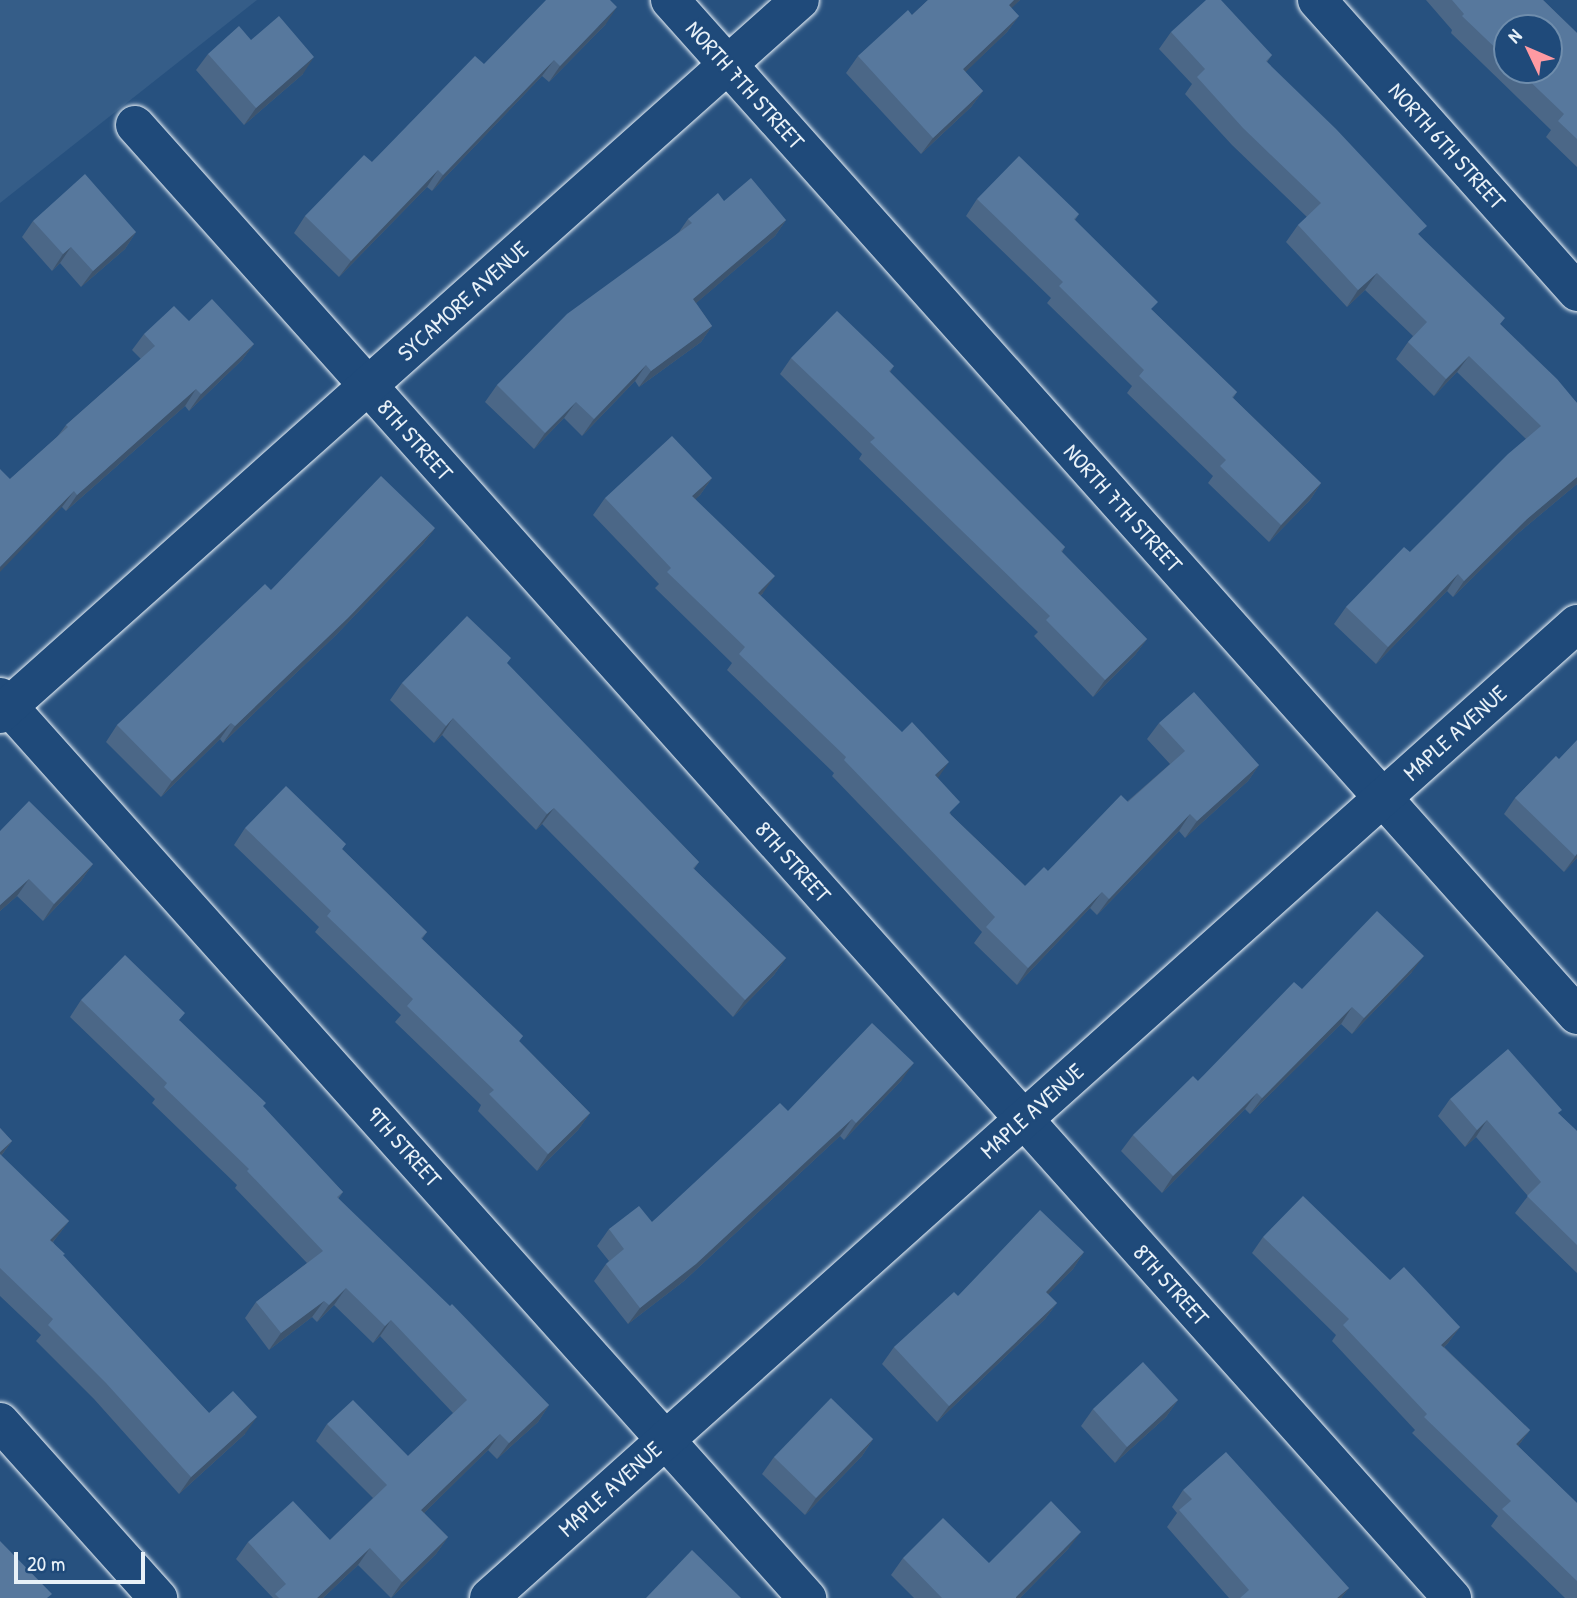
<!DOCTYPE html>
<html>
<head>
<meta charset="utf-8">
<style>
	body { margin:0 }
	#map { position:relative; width:1577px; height:1598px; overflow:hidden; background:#27517f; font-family:"Patrick Hand",sans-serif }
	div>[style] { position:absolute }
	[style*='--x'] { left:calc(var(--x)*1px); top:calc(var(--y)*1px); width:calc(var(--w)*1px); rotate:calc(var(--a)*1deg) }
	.built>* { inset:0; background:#355d88 }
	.roads { filter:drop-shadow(0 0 2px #e8f1f8) drop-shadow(0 0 2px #e8f1f8) }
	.minor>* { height:38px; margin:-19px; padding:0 19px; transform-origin:19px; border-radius:19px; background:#1f4a7a }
	.wall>* { inset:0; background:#4b6787 }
	.shaded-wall>* { inset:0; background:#3d546e }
	.building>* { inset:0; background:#57789d }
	span { translate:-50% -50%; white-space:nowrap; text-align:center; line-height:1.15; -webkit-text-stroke:5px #1f4a7a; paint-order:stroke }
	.street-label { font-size:23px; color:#e8f1f8 }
	.north { position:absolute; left:1493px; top:14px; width:70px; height:70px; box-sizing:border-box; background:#1f4a7a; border:2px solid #6f8dac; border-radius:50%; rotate:314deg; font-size:19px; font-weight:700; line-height:28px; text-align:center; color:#e8f1f8 }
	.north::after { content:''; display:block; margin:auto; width:24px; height:32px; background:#ff9aa2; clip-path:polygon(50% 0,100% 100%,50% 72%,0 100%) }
	.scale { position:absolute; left:14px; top:1552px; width:131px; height:32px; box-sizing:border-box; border:4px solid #e8f1f8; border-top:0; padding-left:9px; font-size:21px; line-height:24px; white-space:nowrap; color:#e8f1f8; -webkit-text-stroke:5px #1f4a7a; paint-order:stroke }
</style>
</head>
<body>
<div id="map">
	<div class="built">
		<i style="clip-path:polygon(0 0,257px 0,0 203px)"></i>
	</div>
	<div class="roads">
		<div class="minor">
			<i style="--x:670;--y:0;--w:1361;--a:48.22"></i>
			<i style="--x:1317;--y:0;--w:391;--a:48.3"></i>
			<i style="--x:135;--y:125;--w:1976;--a:48.2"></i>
			<i style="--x:0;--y:697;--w:1210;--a:48.15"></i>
			<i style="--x:0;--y:714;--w:1072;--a:-41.75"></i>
			<i style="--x:0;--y:1422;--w:237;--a:48.1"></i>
			<i style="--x:489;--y:1598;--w:1460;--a:-41.84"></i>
		</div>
	</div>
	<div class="wall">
		<i style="clip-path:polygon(928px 0,1020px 0,1011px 8px,1019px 16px,1007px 32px,965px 72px,983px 91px,971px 107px,921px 154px,846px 73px,858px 56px,912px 15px)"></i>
		<i style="clip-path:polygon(evenodd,1426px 0,1543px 0,1577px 33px,1577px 167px,1546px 137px,1551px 130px,1451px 33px,1452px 30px,1426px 0,1507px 28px,1549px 70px,1507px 70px,1507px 28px)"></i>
		<i style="clip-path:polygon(606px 24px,549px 82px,542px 76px,432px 191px,427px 187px,339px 277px,294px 233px,305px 216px,372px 162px,484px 64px)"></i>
		<i style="clip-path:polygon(1171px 32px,1272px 55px,1267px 62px,1420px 236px,1501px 325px,1577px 403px,1577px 484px,1516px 535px,1453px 597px,1447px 591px,1376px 664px,1334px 624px,1346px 607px,1410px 552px,1526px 439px,1457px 372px,1434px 396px,1396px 359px,1408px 342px,1413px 336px,1365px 290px,1347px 307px,1286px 242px,1298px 225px,1307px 217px,1232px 145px,1185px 94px,1192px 84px,1159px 49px)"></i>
		<i style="clip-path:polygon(251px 40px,303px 74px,244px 125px,196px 70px,208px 54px)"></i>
		<i style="clip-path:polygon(977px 199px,1079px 214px,1075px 220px,1152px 310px,1237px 392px,1233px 398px,1321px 483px,1310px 500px,1269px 542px,1208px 483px,1213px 476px,1127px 393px,1132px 386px,1047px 303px,1051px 298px,966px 216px)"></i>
		<i style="clip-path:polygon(724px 201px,786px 220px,775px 236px,696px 303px,712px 326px,701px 342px,639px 387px,635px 381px,582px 436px,564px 418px,534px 449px,485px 402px,497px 385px,679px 232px,688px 219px)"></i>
		<i style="clip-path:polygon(33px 221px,136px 232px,125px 249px,81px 287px,60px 263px,52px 271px,22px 237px)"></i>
		<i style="clip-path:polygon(189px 321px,254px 344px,242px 360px,189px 411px,185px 406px,66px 511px,62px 507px,10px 479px,57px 437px,66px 425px,141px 359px,132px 350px,144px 334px)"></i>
		<i style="clip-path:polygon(791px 358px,894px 366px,890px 372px,1065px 547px,1062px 552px,1147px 639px,1135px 655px,1093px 697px,1034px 636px,1038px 632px,859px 459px,862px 454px,780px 374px)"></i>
		<i style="clip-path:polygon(712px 478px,700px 495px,695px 499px,763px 593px,760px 596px,938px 779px,951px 815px,1025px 886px,1048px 871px,1170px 764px,1147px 739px,1159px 723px,1259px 765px,1248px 781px,1185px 838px,1179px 831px,1097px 915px,1090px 908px,1017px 985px,974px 943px,982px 932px,832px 776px,834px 773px,727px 670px,732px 663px,655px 588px,659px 584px,593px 515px,605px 498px)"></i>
		<i style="clip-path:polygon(435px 528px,423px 544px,336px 635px,223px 743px,220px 739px,161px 797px,106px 742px,117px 725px,271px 590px)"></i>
		<i style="clip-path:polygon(507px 664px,699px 862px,694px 869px,786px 958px,774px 975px,733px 1017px,542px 824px,536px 830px,442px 735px,434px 743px,390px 700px,402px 683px)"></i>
		<i style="clip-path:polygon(1556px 756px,1577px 858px,1564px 872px,1504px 814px,1515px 798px)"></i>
		<i style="clip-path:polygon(245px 828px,346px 844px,342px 849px,427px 932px,422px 939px,523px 1036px,519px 1041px,590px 1113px,578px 1130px,537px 1171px,478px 1111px,481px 1105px,395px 1022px,401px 1015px,315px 932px,319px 927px,234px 845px)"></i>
		<i style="clip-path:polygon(0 831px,93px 864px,81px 881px,43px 921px,17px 896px,0 911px)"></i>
		<i style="clip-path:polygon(1412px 972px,1352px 1034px,1341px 1024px,1250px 1114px,1245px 1109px,1162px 1193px,1121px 1151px,1133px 1135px,1198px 1081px,1302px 989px)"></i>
		<i style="clip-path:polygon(81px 1000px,180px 1021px,263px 1107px,343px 1192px,338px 1199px,549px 1405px,538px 1422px,497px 1459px,488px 1450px,424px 1513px,448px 1537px,436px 1554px,391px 1598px,358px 1565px,323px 1598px,273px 1598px,236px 1559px,248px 1542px,330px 1540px,373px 1498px,316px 1441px,327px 1424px,408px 1456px,453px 1413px,380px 1336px,373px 1343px,334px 1305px,317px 1322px,312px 1317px,269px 1350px,245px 1318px,256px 1302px,307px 1263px,235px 1188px,237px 1185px,152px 1103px,155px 1099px,70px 1017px)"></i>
		<i style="clip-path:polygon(902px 1080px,844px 1140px,840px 1136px,684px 1281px,628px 1324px,594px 1281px,606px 1264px,609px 1261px,597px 1246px,609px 1229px,652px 1222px,788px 1111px)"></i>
		<i style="clip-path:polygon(1450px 1099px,1559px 1114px,1577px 1131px,1577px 1273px,1515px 1213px,1528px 1196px,1476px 1137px,1465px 1147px,1438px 1116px)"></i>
		<i style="clip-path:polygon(0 1128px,12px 1141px,1px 1156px,69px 1221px,53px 1242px,63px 1256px,209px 1413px,245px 1434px,179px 1494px,94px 1399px,36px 1341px,41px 1335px,0 1296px)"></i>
		<i style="clip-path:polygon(1263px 1237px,1390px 1280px,1460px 1327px,1448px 1343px,1444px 1347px,1530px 1430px,1518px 1446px,1577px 1503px,1577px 1598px,1565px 1598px,1491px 1526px,1498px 1516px,1412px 1433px,1415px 1430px,1332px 1341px,1336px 1335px,1252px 1253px)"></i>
		<i style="clip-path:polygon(1084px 1252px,1073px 1269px,1048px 1294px,1057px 1303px,1045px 1319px,937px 1422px,882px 1364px,894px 1347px,958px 1296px)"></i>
		<i style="clip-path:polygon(1178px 1400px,1166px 1417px,1115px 1463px,1081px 1426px,1093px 1409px)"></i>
		<i style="clip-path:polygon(873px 1439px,862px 1456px,805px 1515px,762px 1474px,774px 1457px)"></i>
		<i style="clip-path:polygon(1183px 1490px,1349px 1588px,1341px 1598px,1229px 1598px,1167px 1527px,1177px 1513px,1172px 1507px)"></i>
		<i style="clip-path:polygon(1069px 1548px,1020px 1598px,914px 1598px,891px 1575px,903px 1558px,989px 1563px)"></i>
	</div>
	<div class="shaded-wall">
		<i style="clip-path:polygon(1014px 0,1020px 0,997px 22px,1009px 5px)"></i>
		<i style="clip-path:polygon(617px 7px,606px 24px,549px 82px,560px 66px)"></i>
		<i style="clip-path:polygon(1019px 16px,1007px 32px,951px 86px,963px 69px)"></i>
		<i style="clip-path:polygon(314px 57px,303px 74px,244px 125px,256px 108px)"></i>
		<i style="clip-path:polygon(554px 60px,542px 76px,432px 191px,443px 175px)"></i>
		<i style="clip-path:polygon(983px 91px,971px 107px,921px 154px,933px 138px)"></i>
		<i style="clip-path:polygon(438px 170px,427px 187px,339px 277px,351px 261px)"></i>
		<i style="clip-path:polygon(786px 220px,775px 236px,681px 316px,693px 299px)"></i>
		<i style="clip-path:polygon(136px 232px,125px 249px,81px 287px,93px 271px)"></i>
		<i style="clip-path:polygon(71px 247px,60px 263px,52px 271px,63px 254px)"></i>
		<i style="clip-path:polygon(1377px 273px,1365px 290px,1347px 307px,1358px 290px)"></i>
		<i style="clip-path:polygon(712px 326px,701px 342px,639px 387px,651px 371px)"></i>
		<i style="clip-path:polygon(254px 344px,242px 360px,189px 411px,201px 394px)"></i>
		<i style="clip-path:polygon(1469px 356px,1457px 372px,1434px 396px,1446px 379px)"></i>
		<i style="clip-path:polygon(646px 365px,635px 381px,582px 436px,594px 419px)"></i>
		<i style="clip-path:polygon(196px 389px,185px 406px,66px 511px,77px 495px)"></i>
		<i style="clip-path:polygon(576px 402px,564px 418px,534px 449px,545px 433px)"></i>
		<i style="clip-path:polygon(1577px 477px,1577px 484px,1516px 535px,1453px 597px,1464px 581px,1527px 519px)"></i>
		<i style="clip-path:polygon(712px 478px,700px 495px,681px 513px,692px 496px)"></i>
		<i style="clip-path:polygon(1321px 483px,1310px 500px,1269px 542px,1281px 525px)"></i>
		<i style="clip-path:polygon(74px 491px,62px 507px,0 572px,0 567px)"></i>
		<i style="clip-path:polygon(435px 528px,423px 544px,336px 635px,223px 743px,235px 726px)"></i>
		<i style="clip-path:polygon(1458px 574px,1447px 591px,1376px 664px,1388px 647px)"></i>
		<i style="clip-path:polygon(775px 576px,763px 593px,747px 610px,758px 593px)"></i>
		<i style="clip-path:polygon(1147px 639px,1135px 655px,1093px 697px,1105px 680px)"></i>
		<i style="clip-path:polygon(453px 718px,442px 735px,434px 743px,446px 726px)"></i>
		<i style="clip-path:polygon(231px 723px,220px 739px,161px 797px,172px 781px)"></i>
		<i style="clip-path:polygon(949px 762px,938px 778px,935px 775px)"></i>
		<i style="clip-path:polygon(1259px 765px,1248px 781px,1185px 838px,1197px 821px)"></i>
		<i style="clip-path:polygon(554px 808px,542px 824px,536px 830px,547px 814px)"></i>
		<i style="clip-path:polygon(1190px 814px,1179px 831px,1097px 915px,1109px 899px)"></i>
		<i style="clip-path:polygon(1577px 854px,1577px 858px,1564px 872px)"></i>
		<i style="clip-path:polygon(93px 864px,81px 881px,43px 921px,54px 904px)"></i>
		<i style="clip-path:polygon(29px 879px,17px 896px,0 911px,0 905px)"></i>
		<i style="clip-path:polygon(1102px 892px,1090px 908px,1017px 985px,1028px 968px)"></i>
		<i style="clip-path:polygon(1424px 956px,1412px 972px,1352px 1034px,1364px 1018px)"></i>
		<i style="clip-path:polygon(786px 958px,774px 975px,733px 1017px,745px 1000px)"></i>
		<i style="clip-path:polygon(1352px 1007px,1341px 1024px,1250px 1114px,1262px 1098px)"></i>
		<i style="clip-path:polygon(914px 1063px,902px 1080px,844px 1140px,856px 1123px)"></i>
		<i style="clip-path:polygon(1257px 1093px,1245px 1109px,1162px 1193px,1173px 1176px)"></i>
		<i style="clip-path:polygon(590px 1113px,578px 1130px,537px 1171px,548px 1154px)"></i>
		<i style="clip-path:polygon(852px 1119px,840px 1136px,684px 1281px,628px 1324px,640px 1308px)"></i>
		<i style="clip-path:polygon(1487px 1120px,1476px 1137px,1465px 1147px,1477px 1130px)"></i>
		<i style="clip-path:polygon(12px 1141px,0 1157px,0 1158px,0 1152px)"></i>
		<i style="clip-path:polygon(69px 1221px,57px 1237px,39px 1256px,50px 1240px)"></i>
		<i style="clip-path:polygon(1084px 1252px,1073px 1269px,1034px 1309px,1046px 1292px)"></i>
		<i style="clip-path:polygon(346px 1288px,334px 1305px,317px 1322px,329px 1305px)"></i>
		<i style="clip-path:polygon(324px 1301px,312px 1317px,269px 1350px,281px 1333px)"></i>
		<i style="clip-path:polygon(1057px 1303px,1045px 1319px,937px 1422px,949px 1406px)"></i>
		<i style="clip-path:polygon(391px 1320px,380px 1336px,373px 1343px,385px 1326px)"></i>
		<i style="clip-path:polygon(1460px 1327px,1448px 1343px,1430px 1361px,1441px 1345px)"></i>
		<i style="clip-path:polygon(1178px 1400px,1166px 1417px,1115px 1463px,1127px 1447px)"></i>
		<i style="clip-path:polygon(549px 1405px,538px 1422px,497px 1459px,509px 1443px)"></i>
		<i style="clip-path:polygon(257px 1417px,245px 1434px,179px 1494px,191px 1477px)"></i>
		<i style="clip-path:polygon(1530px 1430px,1518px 1446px,1516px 1444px)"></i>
		<i style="clip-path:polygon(500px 1434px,488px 1450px,410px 1527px,421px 1510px)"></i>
		<i style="clip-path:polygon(873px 1439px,862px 1456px,805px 1515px,816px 1498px)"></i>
		<i style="clip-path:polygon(1081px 1532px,1069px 1548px,1020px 1598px,1015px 1598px)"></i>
		<i style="clip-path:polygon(448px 1537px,436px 1554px,391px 1598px,402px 1582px)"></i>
		<i style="clip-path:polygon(370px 1548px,358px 1565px,323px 1598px,317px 1598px)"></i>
		<i style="clip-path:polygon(1349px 1588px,1341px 1598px,1337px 1598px)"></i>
	</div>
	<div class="building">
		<i style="clip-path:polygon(546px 0,610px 0,617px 7px,560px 66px,554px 60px,443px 175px,438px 170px,351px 261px,305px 216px,364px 155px,372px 162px,475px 56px,484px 64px)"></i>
		<i style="clip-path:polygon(928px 0,1014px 0,1009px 5px,1019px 16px,963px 69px,983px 91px,933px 138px,858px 56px,908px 10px,912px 15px)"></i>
		<i style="clip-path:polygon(1206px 0,1221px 0,1272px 55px,1266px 61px,1336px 129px,1427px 226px,1418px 234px,1505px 318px,1500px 324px,1557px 379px,1577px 403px,1577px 477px,1527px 519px,1464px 581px,1458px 574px,1388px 647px,1346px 607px,1404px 547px,1410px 552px,1508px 454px,1541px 426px,1469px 356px,1446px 379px,1408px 342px,1427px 322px,1377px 273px,1358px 290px,1298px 225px,1321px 203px,1243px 128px,1197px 77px,1205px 69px,1171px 32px)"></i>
		<i style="clip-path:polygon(1452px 0,1543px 0,1577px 33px,1577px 139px,1558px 121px,1564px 114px,1518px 70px,1549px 70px,1549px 28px,1507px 28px,1507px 59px,1462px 16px,1464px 14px)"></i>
		<i style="clip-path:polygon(279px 16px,314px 57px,256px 108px,208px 54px,239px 26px,251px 40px)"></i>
		<i style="clip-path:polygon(1019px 156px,1079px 214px,1074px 219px,1158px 302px,1151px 309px,1237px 392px,1232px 397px,1321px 483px,1281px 525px,1220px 466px,1226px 460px,1139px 376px,1144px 370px,1059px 286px,1063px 282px,977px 199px)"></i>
		<i style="clip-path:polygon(85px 174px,136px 232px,93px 271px,71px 247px,63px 254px,33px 221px)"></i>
		<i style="clip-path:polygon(751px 178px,786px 220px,693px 299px,712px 326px,651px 371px,646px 365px,594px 419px,576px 402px,545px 433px,497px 385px,567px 314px,692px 223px,688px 219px,718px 193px,724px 201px)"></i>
		<i style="clip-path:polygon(212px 299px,254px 344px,201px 394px,196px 389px,77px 495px,74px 491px,0 567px,0 469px,10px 479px,68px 427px,66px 425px,155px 346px,144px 334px,174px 306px,189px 321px)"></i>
		<i style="clip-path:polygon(837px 311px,894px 366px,889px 371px,1065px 547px,1061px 551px,1147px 639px,1105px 680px,1046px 620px,1050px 616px,870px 442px,875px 438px,791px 358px)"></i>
		<i style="clip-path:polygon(672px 436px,712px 478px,692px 496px,775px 576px,758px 593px,902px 732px,912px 722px,949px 762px,935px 775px,960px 802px,949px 813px,1025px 886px,1044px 867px,1048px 871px,1121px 795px,1128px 802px,1185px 751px,1159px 723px,1194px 692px,1259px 765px,1197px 821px,1190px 814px,1109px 899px,1102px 892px,1028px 968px,986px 927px,995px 917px,844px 760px,846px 757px,739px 654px,745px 647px,667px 572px,671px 568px,605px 498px)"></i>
		<i style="clip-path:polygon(381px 476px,435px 528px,348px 618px,235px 726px,231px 723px,172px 781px,117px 725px,265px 584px,271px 590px)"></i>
		<i style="clip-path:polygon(467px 616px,511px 658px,507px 663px,699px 862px,693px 868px,786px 958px,745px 1000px,554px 808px,547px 814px,453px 718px,446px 726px,402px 683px)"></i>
		<i style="clip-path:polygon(1577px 740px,1577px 854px,1575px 856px,1515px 798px,1556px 756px,1559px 759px)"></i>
		<i style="clip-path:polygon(286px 786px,346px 844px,342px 849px,427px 932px,421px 938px,523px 1036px,519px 1041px,590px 1113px,548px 1154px,489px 1094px,494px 1090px,407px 1006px,413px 999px,327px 916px,331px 911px,245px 828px)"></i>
		<i style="clip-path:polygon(29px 801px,93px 864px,54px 904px,29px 879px,0 905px,0 831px)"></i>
		<i style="clip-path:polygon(1377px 911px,1424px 956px,1364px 1018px,1352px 1007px,1262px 1098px,1257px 1093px,1173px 1176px,1133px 1135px,1193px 1076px,1198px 1081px,1294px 982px,1302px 989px)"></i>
		<i style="clip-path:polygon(125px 955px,185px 1013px,179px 1020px,266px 1103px,263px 1106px,343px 1192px,337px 1197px,450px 1306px,452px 1304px,549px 1405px,509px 1443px,500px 1434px,421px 1510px,448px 1537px,402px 1582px,370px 1548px,317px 1598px,279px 1598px,275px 1594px,286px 1584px,248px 1542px,293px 1501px,330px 1540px,387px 1485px,327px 1424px,353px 1400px,408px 1456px,467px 1400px,391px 1320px,385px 1326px,346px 1288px,329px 1305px,324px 1301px,281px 1333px,256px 1302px,323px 1251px,247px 1171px,249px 1169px,164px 1087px,167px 1083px,81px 1000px)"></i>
		<i style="clip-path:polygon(872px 1023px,914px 1063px,856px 1123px,852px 1119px,696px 1264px,640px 1308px,606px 1264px,624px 1249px,609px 1229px,639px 1206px,652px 1222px,780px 1103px,788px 1111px)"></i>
		<i style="clip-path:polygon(1508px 1049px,1562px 1110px,1558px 1113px,1577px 1131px,1577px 1245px,1527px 1196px,1541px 1182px,1487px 1120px,1477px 1130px,1450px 1099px)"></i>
		<i style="clip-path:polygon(0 1128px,12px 1141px,0 1152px)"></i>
		<i style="clip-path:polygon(0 1154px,69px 1221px,50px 1240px,65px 1254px,63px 1255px,209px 1413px,233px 1391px,257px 1417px,191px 1477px,106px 1383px,48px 1325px,53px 1319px,0 1268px)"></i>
		<i style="clip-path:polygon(1303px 1196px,1390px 1280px,1404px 1267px,1460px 1327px,1441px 1345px,1530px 1430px,1516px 1444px,1577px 1503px,1577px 1581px,1502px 1509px,1511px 1501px,1424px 1417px,1427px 1414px,1343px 1325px,1349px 1319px,1263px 1237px)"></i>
		<i style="clip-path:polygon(1040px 1210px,1084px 1252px,1046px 1292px,1057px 1303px,949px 1406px,894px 1347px,954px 1292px,958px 1296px)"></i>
		<i style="clip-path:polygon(1143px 1362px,1178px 1400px,1127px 1447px,1093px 1409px)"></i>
		<i style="clip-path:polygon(831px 1398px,873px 1439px,816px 1498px,774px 1457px)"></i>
		<i style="clip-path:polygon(1226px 1452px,1349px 1588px,1337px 1598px,1240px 1598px,1249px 1590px,1179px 1510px,1192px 1499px,1183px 1490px)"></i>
		<i style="clip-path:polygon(1051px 1501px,1081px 1532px,1016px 1597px,1016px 1598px,942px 1598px,903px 1558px,943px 1518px,989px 1563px)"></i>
		<i style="clip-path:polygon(0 1541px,52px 1594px,47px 1598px,0 1598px)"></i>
		<i style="clip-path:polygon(692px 1550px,741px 1598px,646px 1598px)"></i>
	</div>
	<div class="street-label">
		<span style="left:745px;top:85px;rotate:48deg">NORTH 7TH STREET</span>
		<span style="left:1447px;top:146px;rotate:48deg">NORTH 6TH STREET</span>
		<span style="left:463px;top:301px;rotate:-42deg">SYCAMORE AVENUE</span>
		<span style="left:415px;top:440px;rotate:48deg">8TH STREET</span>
		<span style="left:1123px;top:508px;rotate:48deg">NORTH 7TH STREET</span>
		<span style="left:1455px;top:733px;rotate:-42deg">MAPLE AVENUE</span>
		<span style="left:793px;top:862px;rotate:48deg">8TH STREET</span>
		<span style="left:1032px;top:1111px;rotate:-42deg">MAPLE AVENUE</span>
		<span style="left:404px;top:1147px;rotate:48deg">9TH STREET</span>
		<span style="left:1171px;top:1285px;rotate:48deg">8TH STREET</span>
		<span style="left:610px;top:1489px;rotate:-42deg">MAPLE AVENUE</span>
	</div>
	<div class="north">N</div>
	<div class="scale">20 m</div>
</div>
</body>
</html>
